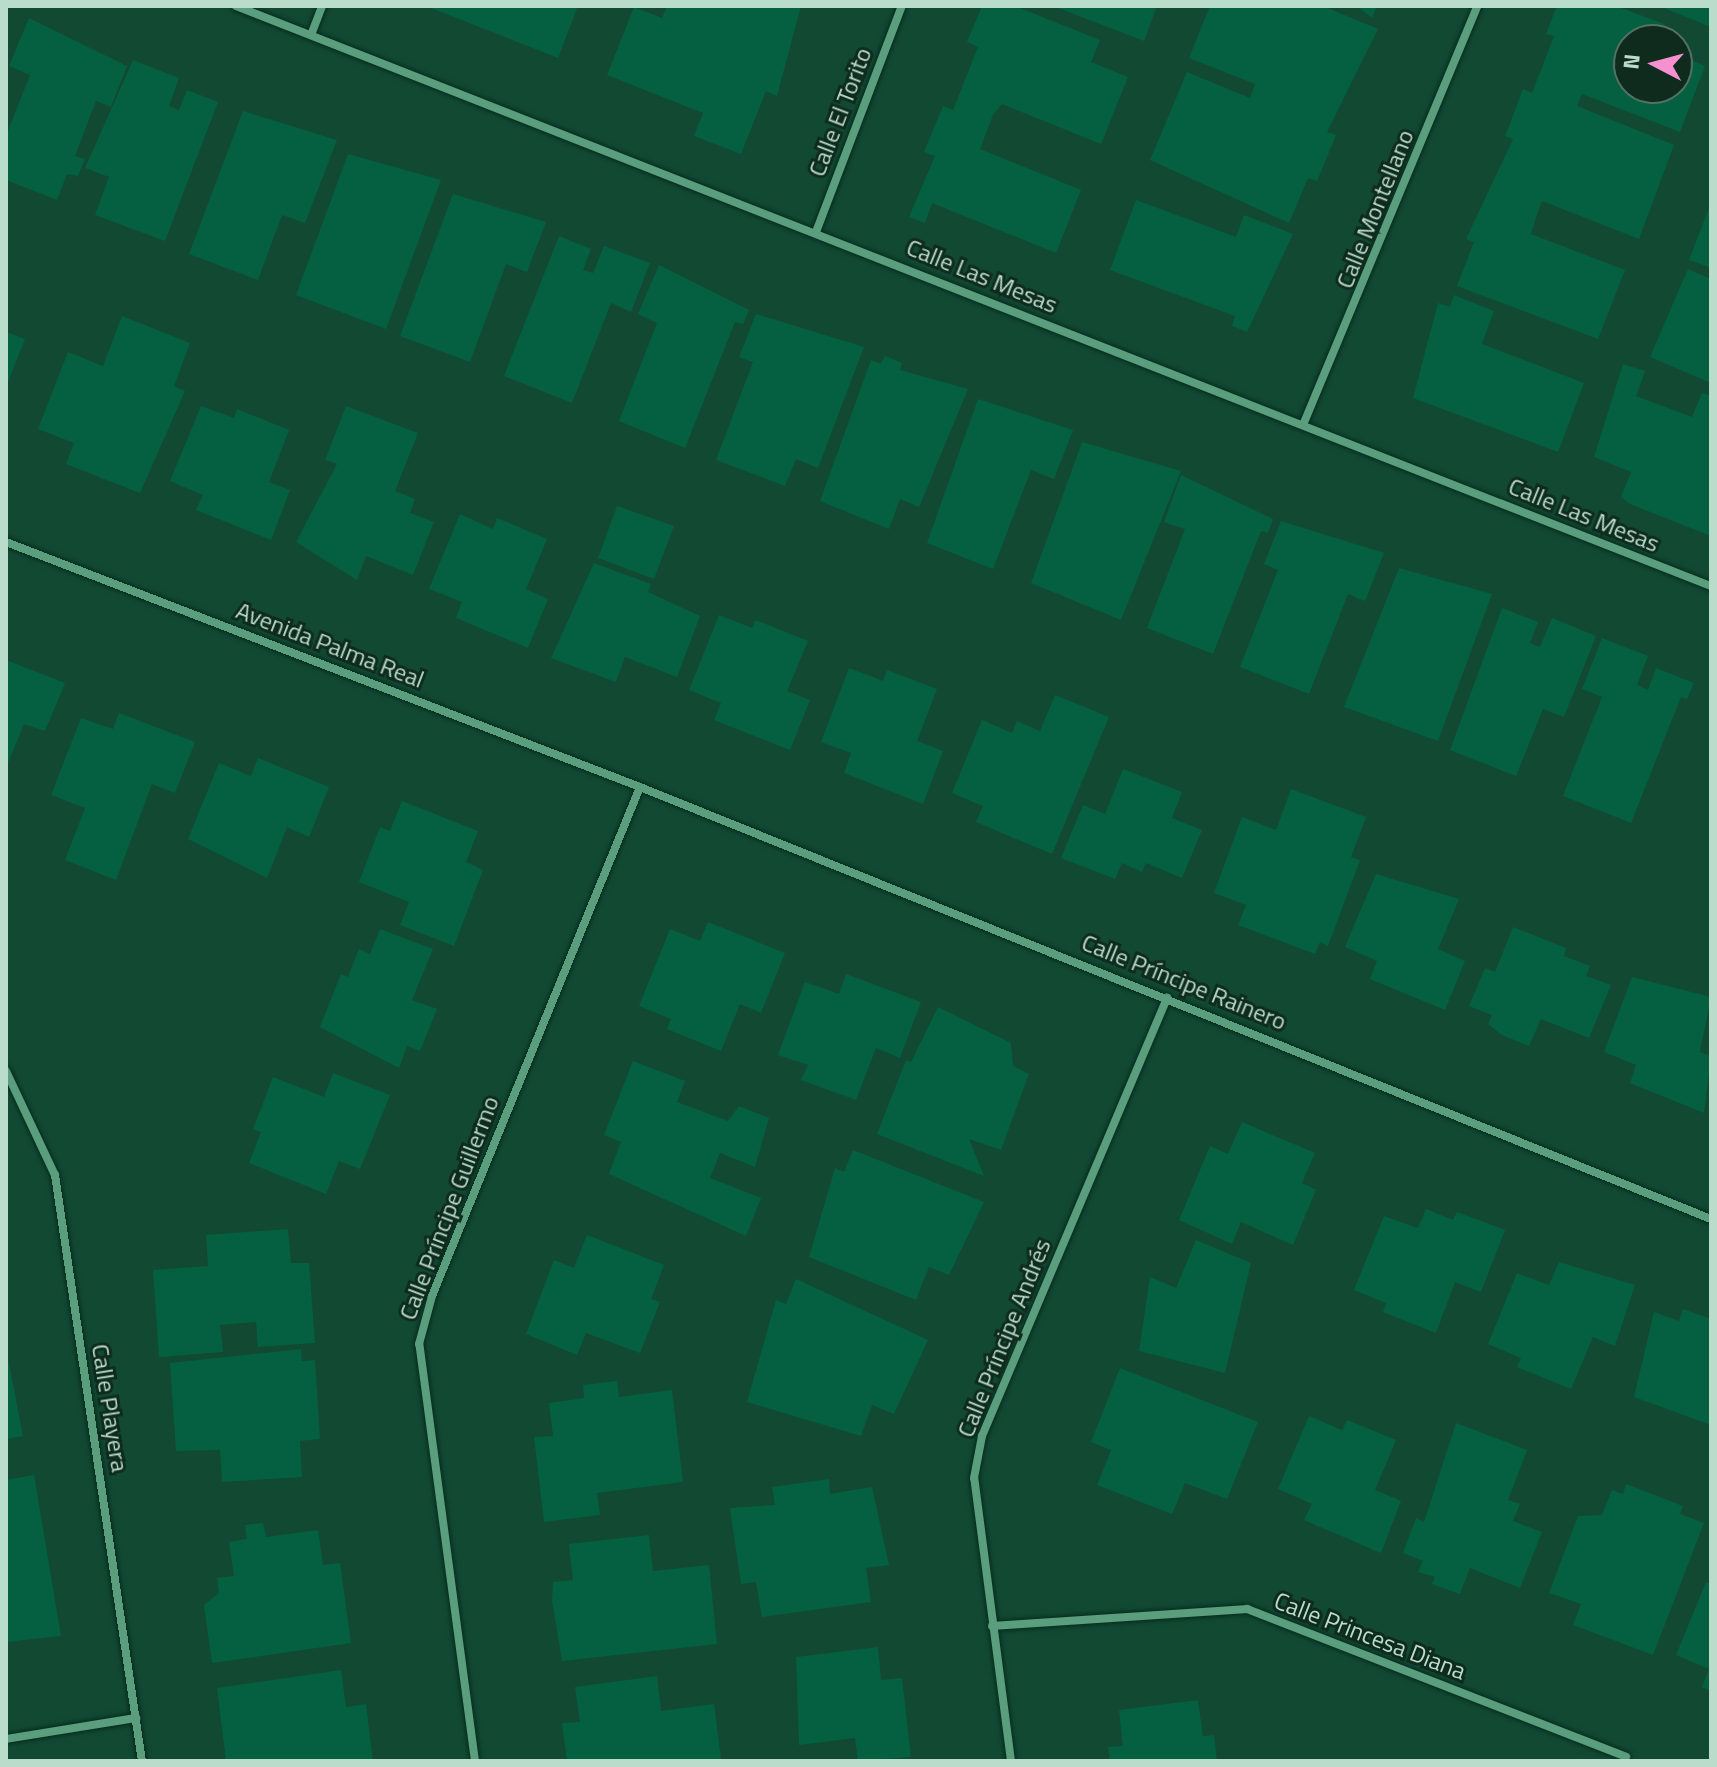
<!DOCTYPE html>
<html>
<head>
<meta charset="utf-8">
<style>
	body { margin:0 }
	#map { position:relative; width:1717px; height:1767px; overflow:hidden; background:#124933; font-family:"Titillium Web",sans-serif }
	div>[style] { position:absolute }
	[style*='--x'] { left:calc(var(--x)*1px); top:calc(var(--y)*1px); width:calc(var(--w)*1px); rotate:calc(var(--a)*1deg) }
	.building>* { inset:0; background:#046041 }
	.roads { filter:drop-shadow(0 0 2px #062c1d) drop-shadow(0 0 2px #062c1d) }
	.street>* { height:8px; margin:-4px; padding:0 4px; transform-origin:4px; border-radius:4px; background:#5a9e7e }
	span { translate:-50% -50%; white-space:nowrap; text-align:center; line-height:1.15; -webkit-text-stroke:6px #0e2b1e; paint-order:stroke }
	.street-label { font-size:24px; color:#badcca }
	.frame { position:absolute; inset:0; border:8px solid #badcca; pointer-events:none }
	.north { position:absolute; left:1613px; top:24px; width:80px; height:80px; box-sizing:border-box; background:#0e2b1e; border:2px solid #537263; border-radius:50%; rotate:276deg; font-size:22px; font-weight:700; line-height:32px; text-align:center; color:#badcca }
	.north::after { content:''; display:block; margin:auto; width:28px; height:36px; background:#f690d0; clip-path:polygon(50% 0,100% 100%,50% 72%,0 100%) }
</style>
</head>
<body>
<div id="map">
	<div class="building">
		<i style="clip-path:polygon(426px 6px,578px 6px,558px 58px)"></i>
		<i style="clip-path:polygon(667px 6px,801px 6px,777px 96px,766px 91px,741px 154px,694px 136px,703px 113px,607px 75px,634px 7px,662px 18px)"></i>
		<i style="clip-path:polygon(982px 6px,1015px 6px,1100px 40px,1091px 62px,1128px 77px,1101px 144px,1002px 104px,993px 115px,980px 149px,1081px 190px,1056px 253px,932px 203px,925px 223px,909px 217px,935px 156px,924px 152px,943px 106px,953px 110px,978px 47px,967px 42px)"></i>
		<i style="clip-path:polygon(1053px 6px,1157px 6px,1144px 41px)"></i>
		<i style="clip-path:polygon(1210px 6px,1323px 6px,1378px 29px,1327px 132px,1336px 135px,1317px 181px,1308px 178px,1289px 223px,1150px 160px,1187px 72px,1250px 98px,1255px 84px,1189px 58px)"></i>
		<i style="clip-path:polygon(1357px 6px,1377px 6px,1372px 18px)"></i>
		<i style="clip-path:polygon(1557px 6px,1616px 6px,1664px 24px,1659px 40px,1629px 40px,1629px 88px,1677px 88px,1677px 54px,1705px 66px,1680px 132px,1582px 94px,1577px 106px,1674px 145px,1639px 239px,1542px 201px,1537px 214px,1531px 234px,1625px 270px,1598px 339px,1457px 286px,1474px 242px,1466px 239px,1513px 139px,1505px 136px,1509px 126px,1523px 89px,1532px 93px,1554px 36px,1546px 34px)"></i>
		<i style="clip-path:polygon(1659px 6px,1711px 6px,1711px 27px)"></i>
		<i style="clip-path:polygon(29px 18px,127px 66px,111px 107px,96px 101px,75px 156px,85px 159px,78px 176px,67px 174px,57px 200px,6px 180px,6px 136px,30px 75px,9px 66px)"></i>
		<i style="clip-path:polygon(133px 60px,179px 78px,169px 106px,179px 110px,187px 90px,218px 102px,165px 241px,95px 215px,109px 177px,85px 168px)"></i>
		<i style="clip-path:polygon(243px 111px,337px 140px,305px 223px,282px 215px,258px 280px,189px 254px)"></i>
		<i style="clip-path:polygon(348px 154px,441px 180px,386px 329px,296px 295px)"></i>
		<i style="clip-path:polygon(453px 194px,546px 222px,527px 272px,506px 264px,470px 362px,400px 336px)"></i>
		<i style="clip-path:polygon(1136px 200px,1236px 237px,1244px 215px,1293px 234px,1247px 332px,1232px 326px,1235px 316px,1110px 270px)"></i>
		<i style="clip-path:polygon(1711px 203px,1711px 268px,1689px 260px)"></i>
		<i style="clip-path:polygon(559px 236px,591px 249px,583px 270px,593px 273px,604px 246px,650px 263px,631px 312px,611px 303px,572px 403px,504px 376px)"></i>
		<i style="clip-path:polygon(659px 265px,749px 310px,743px 324px,735px 322px,685px 448px,619px 421px,657px 323px,638px 314px)"></i>
		<i style="clip-path:polygon(1688px 269px,1711px 279px,1711px 383px,1650px 357px)"></i>
		<i style="clip-path:polygon(1454px 295px,1494px 311px,1482px 344px,1584px 383px,1558px 452px,1413px 398px,1438px 303px,1450px 307px)"></i>
		<i style="clip-path:polygon(756px 314px,864px 347px,818px 468px,796px 459px,785px 486px,716px 460px,753px 362px,739px 357px)"></i>
		<i style="clip-path:polygon(122px 316px,190px 343px,174px 386px,185px 391px,140px 493px,66px 464px,74px 443px,38px 429px,68px 352px,103px 366px)"></i>
		<i style="clip-path:polygon(6px 332px,25px 339px,6px 387px)"></i>
		<i style="clip-path:polygon(885px 356px,902px 363px,900px 370px,968px 389px,919px 507px,900px 499px,889px 529px,820px 501px,871px 360px,881px 364px)"></i>
		<i style="clip-path:polygon(1623px 364px,1645px 371px,1636px 396px,1692px 417px,1702px 393px,1711px 396px,1711px 536px,1630px 504px,1621px 497px,1631px 472px,1594px 457px)"></i>
		<i style="clip-path:polygon(978px 399px,1073px 430px,1054px 479px,1031px 470px,993px 569px,927px 543px)"></i>
		<i style="clip-path:polygon(201px 406px,234px 418px,237px 409px,289px 430px,269px 482px,290px 490px,271px 540px,196px 510px,203px 495px,170px 481px)"></i>
		<i style="clip-path:polygon(346px 406px,418px 433px,395px 491px,415px 499px,410px 513px,434px 522px,413px 575px,366px 556px,357px 580px,296px 542px,337px 464px,325px 460px)"></i>
		<i style="clip-path:polygon(1082px 442px,1181px 471px,1121px 620px,1031px 583px)"></i>
		<i style="clip-path:polygon(1181px 475px,1273px 519px,1268px 533px,1261px 531px,1213px 654px,1147px 628px,1185px 529px,1164px 522px)"></i>
		<i style="clip-path:polygon(617px 506px,674px 526px,654px 579px,598px 558px)"></i>
		<i style="clip-path:polygon(460px 514px,493px 529px,497px 518px,547px 539px,526px 589px,548px 599px,528px 648px,456px 618px,462px 602px,429px 589px)"></i>
		<i style="clip-path:polygon(1281px 521px,1384px 553px,1365px 601px,1348px 594px,1309px 694px,1240px 667px,1278px 570px,1264px 564px)"></i>
		<i style="clip-path:polygon(594px 563px,651px 584px,648px 592px,700px 616px,677px 677px,625px 657px,616px 682px,551px 658px)"></i>
		<i style="clip-path:polygon(1399px 568px,1492px 594px,1438px 741px,1344px 707px)"></i>
		<i style="clip-path:polygon(1502px 608px,1538px 622px,1530px 643px,1540px 647px,1552px 618px,1596px 636px,1564px 717px,1543px 709px,1516px 776px,1450px 750px)"></i>
		<i style="clip-path:polygon(719px 615px,752px 628px,756px 620px,808px 641px,787px 691px,810px 700px,790px 750px,714px 720px,721px 703px,689px 690px)"></i>
		<i style="clip-path:polygon(1602px 638px,1648px 656px,1637px 685px,1648px 690px,1656px 668px,1694px 683px,1687px 699px,1681px 697px,1631px 823px,1563px 796px,1602px 697px,1582px 689px)"></i>
		<i style="clip-path:polygon(6px 660px,65px 683px,45px 731px,24px 724px,6px 768px)"></i>
		<i style="clip-path:polygon(849px 668px,883px 681px,887px 670px,937px 689px,917px 741px,943px 751px,923px 804px,844px 773px,851px 753px,821px 742px)"></i>
		<i style="clip-path:polygon(1055px 695px,1109px 717px,1052px 854px,976px 822px,983px 806px,952px 793px,982px 720px,1012px 733px,1017px 721px,1040px 731px)"></i>
		<i style="clip-path:polygon(119px 713px,195px 742px,175px 793px,152px 784px,116px 880px,65px 860px,85px 808px,51px 795px,81px 718px,113px 729px)"></i>
		<i style="clip-path:polygon(258px 758px,329px 787px,309px 837px,287px 827px,267px 878px,188px 839px,219px 763px,251px 776px)"></i>
		<i style="clip-path:polygon(1123px 769px,1182px 792px,1172px 818px,1202px 830px,1182px 878px,1146px 863px,1142px 872px,1122px 863px,1115px 879px,1061px 858px,1083px 805px,1105px 814px)"></i>
		<i style="clip-path:polygon(1291px 789px,1366px 817px,1351px 857px,1360px 860px,1328px 946px,1320px 942px,1315px 954px,1238px 925px,1246px 905px,1214px 893px,1242px 817px,1276px 830px)"></i>
		<i style="clip-path:polygon(402px 801px,478px 831px,466px 862px,483px 870px,454px 946px,400px 925px,409px 902px,359px 882px,380px 827px,390px 831px)"></i>
		<i style="clip-path:polygon(1376px 874px,1459px 899px,1438px 949px,1465px 961px,1445px 1010px,1370px 979px,1377px 961px,1345px 947px)"></i>
		<i style="clip-path:polygon(708px 922px,785px 953px,761px 1013px,740px 1004px,721px 1051px,667px 1029px,671px 1019px,639px 1006px,670px 929px,700px 941px)"></i>
		<i style="clip-path:polygon(1513px 927px,1566px 948px,1564px 956px,1590px 966px,1586px 976px,1611px 985px,1589px 1038px,1541px 1019px,1529px 1046px,1502px 1035px,1488px 1024px,1492px 1015px,1469px 1006px,1485px 968px,1495px 972px)"></i>
		<i style="clip-path:polygon(380px 929px,433px 949px,412px 1000px,437px 1009px,420px 1051px,407px 1046px,399px 1068px,320px 1027px,341px 974px,348px 977px,359px 949px,370px 954px)"></i>
		<i style="clip-path:polygon(846px 974px,921px 1002px,900px 1058px,876px 1048px,856px 1100px,801px 1080px,808px 1065px,778px 1055px,805px 982px,839px 994px)"></i>
		<i style="clip-path:polygon(1632px 977px,1711px 997px,1700px 1052px,1711px 1056px,1704px 1113px,1630px 1083px,1636px 1065px,1604px 1052px)"></i>
		<i style="clip-path:polygon(938px 1007px,1011px 1043px,1013px 1066px,1029px 1074px,1001px 1150px,969px 1139px,984px 1176px,877px 1134px,906px 1060px,911px 1062px)"></i>
		<i style="clip-path:polygon(633px 1061px,685px 1081px,677px 1102px,728px 1121px,739px 1106px,769px 1118px,755px 1167px,720px 1153px,710px 1178px,761px 1198px,746px 1236px,609px 1174px,621px 1142px,604px 1135px)"></i>
		<i style="clip-path:polygon(333px 1073px,390px 1095px,360px 1169px,339px 1161px,326px 1194px,249px 1163px,261px 1132px,253px 1129px,273px 1077px,324px 1097px)"></i>
		<i style="clip-path:polygon(1242px 1122px,1315px 1153px,1302px 1183px,1316px 1190px,1293px 1245px,1241px 1222px,1232px 1244px,1179px 1220px,1210px 1146px,1228px 1154px)"></i>
		<i style="clip-path:polygon(853px 1150px,984px 1202px,949px 1275px,929px 1267px,916px 1300px,809px 1257px,835px 1168px,844px 1172px)"></i>
		<i style="clip-path:polygon(1426px 1209px,1453px 1220px,1457px 1212px,1505px 1230px,1481px 1292px,1455px 1282px,1436px 1333px,1383px 1312px,1386px 1303px,1354px 1290px,1384px 1216px,1418px 1228px)"></i>
		<i style="clip-path:polygon(288px 1229px,291px 1263px,309px 1263px,315px 1343px,258px 1347px,256px 1322px,220px 1325px,223px 1352px,159px 1357px,153px 1270px,208px 1266px,206px 1235px)"></i>
		<i style="clip-path:polygon(587px 1235px,664px 1265px,651px 1299px,660px 1302px,640px 1353px,586px 1333px,577px 1355px,526px 1334px,554px 1260px,574px 1268px)"></i>
		<i style="clip-path:polygon(1196px 1240px,1251px 1263px,1225px 1373px,1139px 1351px,1150px 1277px,1176px 1288px)"></i>
		<i style="clip-path:polygon(1559px 1262px,1635px 1285px,1615px 1346px,1593px 1337px,1571px 1389px,1517px 1367px,1521px 1358px,1488px 1344px,1517px 1273px,1549px 1285px)"></i>
		<i style="clip-path:polygon(796px 1279px,928px 1340px,894px 1414px,872px 1405px,861px 1436px,747px 1402px,776px 1300px,786px 1304px)"></i>
		<i style="clip-path:polygon(1683px 1309px,1711px 1319px,1711px 1425px,1634px 1397px,1654px 1312px,1679px 1321px)"></i>
		<i style="clip-path:polygon(301px 1349px,302px 1361px,315px 1360px,320px 1439px,300px 1441px,302px 1477px,222px 1482px,220px 1450px,176px 1451px,170px 1363px)"></i>
		<i style="clip-path:polygon(7px 1353px,23px 1436px,6px 1439px,6px 1354px)"></i>
		<i style="clip-path:polygon(1120px 1368px,1258px 1422px,1227px 1499px,1185px 1483px,1172px 1514px,1097px 1485px,1111px 1450px,1091px 1442px)"></i>
		<i style="clip-path:polygon(617px 1381px,619px 1397px,672px 1390px,683px 1482px,597px 1493px,600px 1515px,544px 1522px,534px 1437px,553px 1436px,549px 1403px,584px 1398px,583px 1385px)"></i>
		<i style="clip-path:polygon(1309px 1416px,1342px 1430px,1347px 1420px,1396px 1440px,1375px 1490px,1401px 1501px,1381px 1553px,1304px 1520px,1312px 1504px,1278px 1489px)"></i>
		<i style="clip-path:polygon(1456px 1423px,1527px 1450px,1508px 1500px,1520px 1504px,1513px 1521px,1542px 1532px,1520px 1588px,1470px 1568px,1460px 1594px,1432px 1584px,1435px 1577px,1418px 1572px,1423px 1561px,1403px 1553px,1416px 1518px,1424px 1522px)"></i>
		<i style="clip-path:polygon(34px 1475px,61px 1636px,6px 1642px,6px 1480px)"></i>
		<i style="clip-path:polygon(829px 1479px,830px 1494px,872px 1487px,889px 1565px,866px 1568px,871px 1602px,762px 1617px,756px 1582px,741px 1584px,730px 1508px,775px 1505px,772px 1487px)"></i>
		<i style="clip-path:polygon(1626px 1484px,1683px 1506px,1680px 1514px,1704px 1523px,1653px 1655px,1573px 1625px,1581px 1604px,1549px 1593px,1578px 1516px,1602px 1515px,1612px 1490px,1623px 1494px)"></i>
		<i style="clip-path:polygon(263px 1523px,266px 1537px,318px 1530px,323px 1565px,340px 1563px,351px 1643px,212px 1663px,204px 1605px,219px 1593px,217px 1578px,234px 1576px,229px 1542px,247px 1539px,245px 1525px)"></i>
		<i style="clip-path:polygon(649px 1535px,653px 1571px,709px 1565px,717px 1644px,562px 1661px,552px 1600px,553px 1582px,573px 1580px,569px 1544px)"></i>
		<i style="clip-path:polygon(1706px 1582px,1711px 1584px,1711px 1691px,1702px 1687px,1709px 1669px,1676px 1655px)"></i>
		<i style="clip-path:polygon(878px 1647px,881px 1680px,902px 1678px,911px 1757px,858px 1761px,855px 1738px,799px 1745px,796px 1657px)"></i>
		<i style="clip-path:polygon(341px 1670px,346px 1707px,366px 1704px,373px 1761px,226px 1761px,217px 1688px)"></i>
		<i style="clip-path:polygon(657px 1676px,661px 1711px,714px 1704px,721px 1759px,567px 1761px,562px 1723px,580px 1722px,575px 1687px)"></i>
		<i style="clip-path:polygon(1198px 1700px,1203px 1736px,1214px 1735px,1217px 1761px,1110px 1761px,1108px 1747px,1123px 1746px,1119px 1710px)"></i>
	</div>
	<div class="roads">
		<div class="street">
			<i style="--x:236;--y:6;--w:1585;--a:21.47"></i>
			<i style="--x:311;--y:35;--w:31;--a:-69"></i>
			<i style="--x:816;--y:232;--w:242;--a:-69.2"></i>
			<i style="--x:1303;--y:425;--w:454;--a:-67.4"></i>
			<i style="--x:6;--y:542;--w:680;--a:21.13"></i>
			<i style="--x:640;--y:787;--w:1155;--a:21.97"></i>
			<i style="--x:6;--y:1071;--w:115;--a:64.8"></i>
			<i style="--x:55;--y:1175;--w:592;--a:81.56"></i>
			<i style="--x:992;--y:1626;--w:256;--a:-3.8"></i>
			<i style="--x:1247;--y:1609;--w:407;--a:21.3"></i>
			<i style="--x:6;--y:1739;--w:132;--a:-9.2"></i>
			<i style="--x:475;--y:1761;--w:421;--a:-97.6"></i>
			<i style="--x:419;--y:1344;--w:50;--a:-74.8"></i>
			<i style="--x:432;--y:1296;--w:550;--a:-67.77"></i>
			<i style="--x:1011;--y:1761;--w:285;--a:-97.4"></i>
			<i style="--x:974;--y:1478;--w:43;--a:-79.2"></i>
			<i style="--x:982;--y:1436;--w:476;--a:-67.1"></i>
		</div>
	</div>
	<div class="street-label">
		<span style="left:840px;top:112px;rotate:-69deg">Calle El Torito</span>
		<span style="left:1375px;top:209px;rotate:-68deg">Calle Montellano</span>
		<span style="left:982px;top:276px;rotate:22deg">Calle Las Mesas</span>
		<span style="left:1584px;top:515px;rotate:22deg">Calle Las Mesas</span>
		<span style="left:330px;top:645px;rotate:21deg">Avenida Palma Real</span>
		<span style="left:1184px;top:982px;rotate:22deg">Calle Príncipe Rainero</span>
		<span style="left:449px;top:1208px;rotate:-69deg">Calle Príncipe Guillermo</span>
		<span style="left:1004px;top:1338px;rotate:-68deg">Calle Príncipe Andrés</span>
		<span style="left:110px;top:1408px;rotate:81deg">Calle Playera</span>
		<span style="left:1370px;top:1636px;rotate:21deg">Calle Princesa Diana</span>
	</div>
	<div class="frame"></div>
	<div class="north">N</div>
</div>
</body>
</html>
